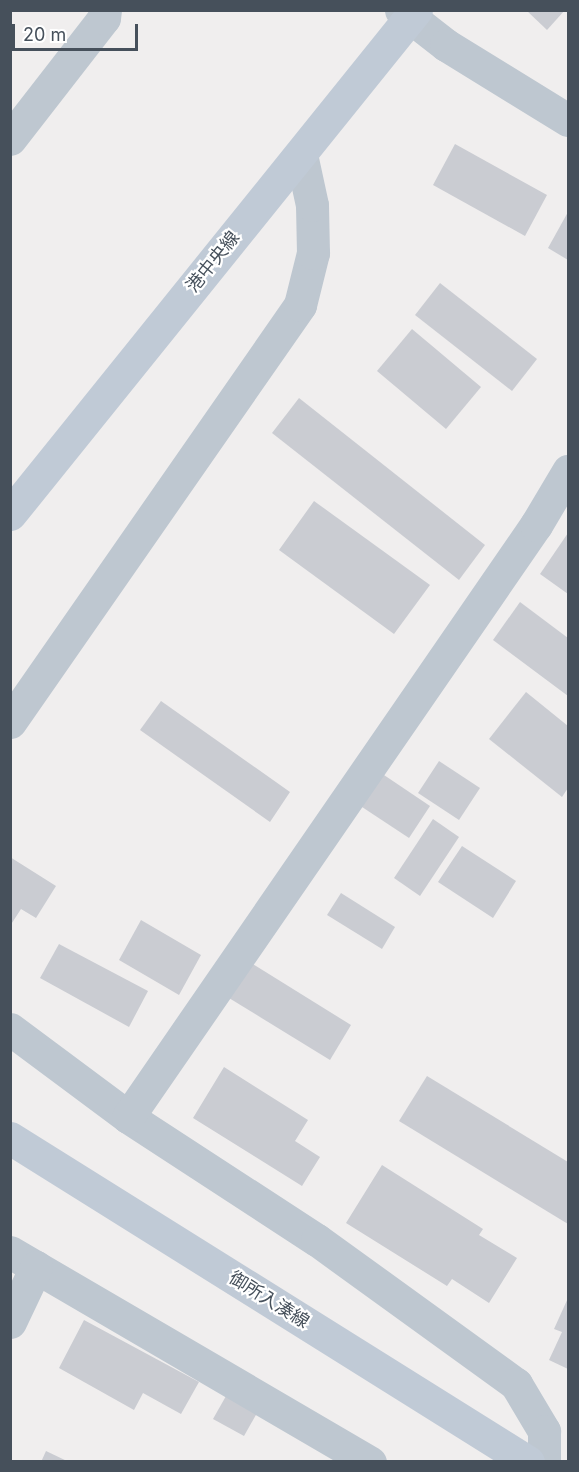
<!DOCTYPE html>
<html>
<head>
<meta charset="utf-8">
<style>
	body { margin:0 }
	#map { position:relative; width:579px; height:1472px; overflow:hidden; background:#f0eeee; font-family:Inter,"Noto Sans JP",sans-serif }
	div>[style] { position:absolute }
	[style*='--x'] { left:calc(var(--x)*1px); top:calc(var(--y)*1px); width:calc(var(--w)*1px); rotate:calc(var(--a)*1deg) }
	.building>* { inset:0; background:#caccd2 }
	.street>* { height:33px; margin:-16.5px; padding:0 16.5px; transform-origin:16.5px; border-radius:16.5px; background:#bec7d0 }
	.secondary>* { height:33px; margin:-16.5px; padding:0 16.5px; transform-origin:16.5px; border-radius:16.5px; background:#c0cad6 }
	span { translate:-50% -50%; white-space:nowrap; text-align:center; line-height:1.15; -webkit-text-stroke:4.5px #fff; paint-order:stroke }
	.street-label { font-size:18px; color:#46505b }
	.frame { position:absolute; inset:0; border:12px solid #46505b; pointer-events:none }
	.scale { position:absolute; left:12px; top:24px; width:126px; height:27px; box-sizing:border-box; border:3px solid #46505b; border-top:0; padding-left:8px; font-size:18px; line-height:21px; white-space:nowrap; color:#46505b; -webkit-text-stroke:4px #fff; paint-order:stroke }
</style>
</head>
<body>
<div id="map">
	<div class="building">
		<i style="clip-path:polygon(526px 10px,565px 10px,547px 30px)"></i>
		<i style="clip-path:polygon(455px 144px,547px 195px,525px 236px,433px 185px)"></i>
		<i style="clip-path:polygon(568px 212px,568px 260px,548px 248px)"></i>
		<i style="clip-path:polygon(440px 283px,537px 359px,512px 391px,415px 315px)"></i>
		<i style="clip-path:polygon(412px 329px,481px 387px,446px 429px,377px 371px)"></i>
		<i style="clip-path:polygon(299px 398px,485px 545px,459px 580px,272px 433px)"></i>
		<i style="clip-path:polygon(314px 501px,430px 585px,394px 634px,279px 550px)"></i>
		<i style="clip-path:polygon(568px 533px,568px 594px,540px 574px)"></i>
		<i style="clip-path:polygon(520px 602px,568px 638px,568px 696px,493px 640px)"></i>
		<i style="clip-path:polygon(526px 692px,568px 726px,568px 788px,562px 797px,489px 739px)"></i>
		<i style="clip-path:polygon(161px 701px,290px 792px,270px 822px,140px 730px)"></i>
		<i style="clip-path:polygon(439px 761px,480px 788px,459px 820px,418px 793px)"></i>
		<i style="clip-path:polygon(381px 773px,430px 806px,409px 838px,359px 805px)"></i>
		<i style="clip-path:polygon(433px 819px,459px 837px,420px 896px,394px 878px)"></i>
		<i style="clip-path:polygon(462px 846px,516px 881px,493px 918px,438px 882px)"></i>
		<i style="clip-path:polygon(10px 857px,56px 886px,36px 918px,21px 909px,10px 926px)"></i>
		<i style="clip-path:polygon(341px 893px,395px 927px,382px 949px,327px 915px)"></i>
		<i style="clip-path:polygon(141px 920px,201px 955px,179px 995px,119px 960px)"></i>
		<i style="clip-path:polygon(59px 944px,148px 991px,129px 1027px,40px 978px)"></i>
		<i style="clip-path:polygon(251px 963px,351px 1025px,330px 1060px,229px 998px)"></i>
		<i style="clip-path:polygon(224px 1067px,308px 1120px,295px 1141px,320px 1157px,302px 1186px,193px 1118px)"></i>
		<i style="clip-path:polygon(427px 1076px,568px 1162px,568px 1224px,399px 1121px)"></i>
		<i style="clip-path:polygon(382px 1165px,483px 1229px,479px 1235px,517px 1258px,489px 1303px,452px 1279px,447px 1286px,346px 1223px)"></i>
		<i style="clip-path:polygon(568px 1298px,568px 1369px,549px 1360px,562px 1332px,554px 1329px)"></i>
		<i style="clip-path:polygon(84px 1320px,199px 1382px,181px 1414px,143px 1393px,134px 1410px,59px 1368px)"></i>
		<i style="clip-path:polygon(226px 1396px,257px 1413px,244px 1436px,213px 1419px)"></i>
		<i style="clip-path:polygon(46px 1451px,69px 1462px,41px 1462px)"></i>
	</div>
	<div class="street">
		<i style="--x:401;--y:10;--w:57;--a:37.9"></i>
		<i style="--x:446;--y:45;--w:143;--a:31.6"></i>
		<i style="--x:10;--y:139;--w:153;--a:-52.2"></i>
		<i style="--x:104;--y:18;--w:8;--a:-83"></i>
		<i style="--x:10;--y:722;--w:508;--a:-55.18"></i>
		<i style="--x:300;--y:305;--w:54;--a:-76"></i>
		<i style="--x:313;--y:253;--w:48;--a:-91.2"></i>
		<i style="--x:312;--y:205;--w:52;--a:-102.2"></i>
		<i style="--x:10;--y:1029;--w:147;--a:36.7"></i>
		<i style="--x:128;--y:1117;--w:225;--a:33.1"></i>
		<i style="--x:317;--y:1240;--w:246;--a:35.9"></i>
		<i style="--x:516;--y:1384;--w:55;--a:59.2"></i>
		<i style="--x:544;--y:1431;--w:31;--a:90"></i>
		<i style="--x:128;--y:1117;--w:719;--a:-55.43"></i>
		<i style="--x:536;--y:525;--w:63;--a:-59.3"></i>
		<i style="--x:10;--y:1252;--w:417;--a:30.3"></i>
		<i style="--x:10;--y:1322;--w:61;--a:-64.7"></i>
	</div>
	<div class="secondary">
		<i style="--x:10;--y:514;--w:647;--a:-51.15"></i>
		<i style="--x:10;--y:1138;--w:611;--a:32.03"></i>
	</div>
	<div class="street-label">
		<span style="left:213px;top:262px;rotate:-51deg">港中央線</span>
		<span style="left:269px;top:1300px;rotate:32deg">御所入湊線</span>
	</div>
	<div class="frame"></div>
	<div class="scale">20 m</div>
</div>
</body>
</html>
